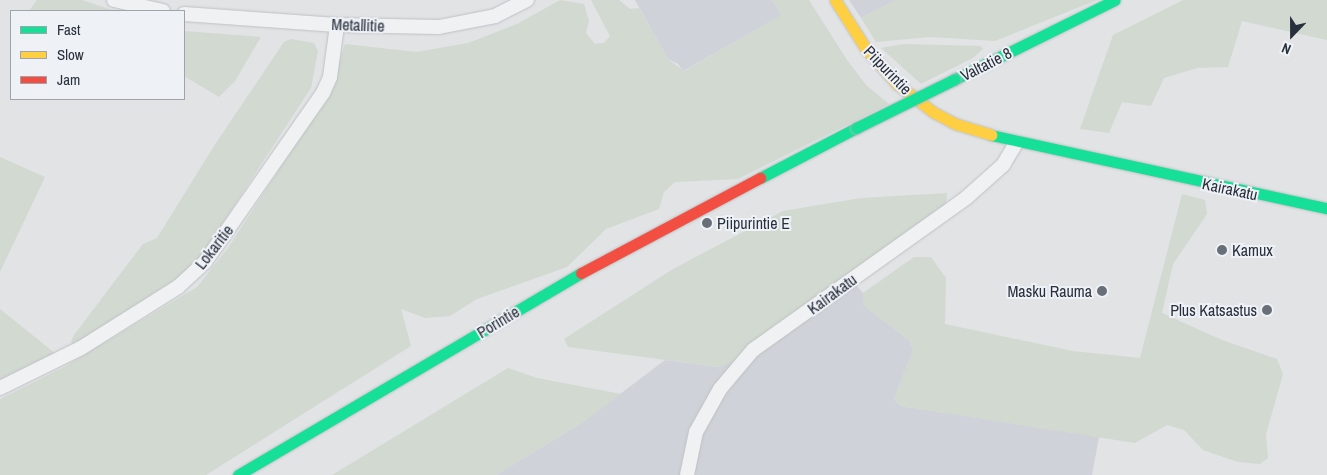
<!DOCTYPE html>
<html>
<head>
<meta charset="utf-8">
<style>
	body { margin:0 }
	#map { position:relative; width:1327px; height:475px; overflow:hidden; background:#e1e3e5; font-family:"Archivo Narrow",sans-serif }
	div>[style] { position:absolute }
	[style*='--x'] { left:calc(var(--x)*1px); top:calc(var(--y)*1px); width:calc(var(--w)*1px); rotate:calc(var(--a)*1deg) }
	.built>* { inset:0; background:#cfd2d8 }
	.green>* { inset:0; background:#d1d9d1 }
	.roads { filter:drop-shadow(0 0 1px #bfc1c3) drop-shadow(0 0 1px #bfc1c3) }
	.street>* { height:14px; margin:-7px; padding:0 7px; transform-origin:7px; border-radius:7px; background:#f0f1f2 }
	.fast>* { height:11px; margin:-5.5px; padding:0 5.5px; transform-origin:5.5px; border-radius:5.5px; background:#16e098 }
	.slow>* { height:11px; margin:-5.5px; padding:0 5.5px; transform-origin:5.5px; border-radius:5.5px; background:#ffcf43 }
	.jam>* { height:11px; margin:-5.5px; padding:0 5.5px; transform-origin:5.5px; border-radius:5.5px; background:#f24e42 }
	.bridges { filter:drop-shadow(0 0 1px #b3b6ba) drop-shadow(0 0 1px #b3b6ba) }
	.fast-bridge>* { height:11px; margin:-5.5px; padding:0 5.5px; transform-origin:5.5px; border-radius:5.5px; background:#16e098 }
	.dots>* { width:14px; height:14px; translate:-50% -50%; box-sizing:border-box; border:2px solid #eef1f5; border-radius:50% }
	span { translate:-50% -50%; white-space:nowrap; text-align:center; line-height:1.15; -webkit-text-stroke:4px #eef1f5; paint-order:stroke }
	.street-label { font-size:16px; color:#29303d }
	.poi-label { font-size:16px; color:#29303d }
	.left { translate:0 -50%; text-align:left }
	.right { translate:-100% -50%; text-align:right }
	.legend { position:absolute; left:10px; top:10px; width:175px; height:90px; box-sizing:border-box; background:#eef1f5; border:1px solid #9fa4ab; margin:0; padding:6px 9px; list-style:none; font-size:15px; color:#29303d }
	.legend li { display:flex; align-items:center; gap:10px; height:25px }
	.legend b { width:25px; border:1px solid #9fa4ab }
	.north { position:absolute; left:1267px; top:10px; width:50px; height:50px; -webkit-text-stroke:4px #eef1f5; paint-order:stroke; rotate:202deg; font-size:14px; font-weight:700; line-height:20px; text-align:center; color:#29303d }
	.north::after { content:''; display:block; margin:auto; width:18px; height:22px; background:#29303d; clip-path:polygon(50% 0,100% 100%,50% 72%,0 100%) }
</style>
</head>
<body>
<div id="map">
	<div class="built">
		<i style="clip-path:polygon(635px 0,772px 0,782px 15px,683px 71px,678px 64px,668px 59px)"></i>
		<i style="clip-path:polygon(849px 0,896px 0,861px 18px)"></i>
		<i style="clip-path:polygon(847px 275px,863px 293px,863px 305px,909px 340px,913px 350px,894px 399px,901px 406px,1099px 437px,1092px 475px,496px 475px,583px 422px,665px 360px,719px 367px)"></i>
	</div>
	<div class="green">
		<i style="clip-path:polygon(37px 0,82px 0,115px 11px,29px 11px)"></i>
		<i style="clip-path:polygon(560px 0,584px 4px,589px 21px,586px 33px,595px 44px,604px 43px,610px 36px,591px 0,619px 0,630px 9px,639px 8px,668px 59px,684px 71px,781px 15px,772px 0,809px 0,847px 60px,866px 85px,889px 104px,738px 179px,675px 182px,664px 192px,659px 209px,606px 229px,567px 267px,477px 299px,450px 316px,425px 318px,401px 309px,411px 346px,206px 475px,0 475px,0 399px,64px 367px,197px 287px,228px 248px,312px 119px,328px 99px,345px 44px,416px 52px,468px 43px,517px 24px)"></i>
		<i style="clip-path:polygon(896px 0,1097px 0,995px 41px,929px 37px,876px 42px,861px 18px)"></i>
		<i style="clip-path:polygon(1183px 0,1327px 0,1327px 40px,1242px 21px,1228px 67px,1197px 68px,1164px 78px,1151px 106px,1122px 102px,1109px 133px,1080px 129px,1113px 35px)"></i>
		<i style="clip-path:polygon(184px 31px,261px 37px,235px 81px,219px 97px,184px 76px)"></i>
		<i style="clip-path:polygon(291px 39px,314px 43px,318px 51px,311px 88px,202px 255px,186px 272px,74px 346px,71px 341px,74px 335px,143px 244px,157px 238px,214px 146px,284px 42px)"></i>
		<i style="clip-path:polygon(904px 44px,981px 46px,983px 49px,973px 58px,921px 84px,881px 48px)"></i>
		<i style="clip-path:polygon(0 157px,45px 177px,0 272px)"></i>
		<i style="clip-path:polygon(947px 193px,946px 205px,775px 326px,734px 361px,719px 367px,568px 347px,564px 339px,673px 269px,783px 211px,861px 198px)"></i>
		<i style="clip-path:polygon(1182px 194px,1205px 200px,1207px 214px,1173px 264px,1162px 313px,1222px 340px,1277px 359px,1283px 374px,1266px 434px,1268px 458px,1260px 464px,1238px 462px,1203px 450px,1184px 430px,1167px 425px,1135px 443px,901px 406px,894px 399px,913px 349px,909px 340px,863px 305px,863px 293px,914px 257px,931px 257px,946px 278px,945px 324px,1073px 351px,1140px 358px)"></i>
		<i style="clip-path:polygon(0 309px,56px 354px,0 381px)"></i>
		<i style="clip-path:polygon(508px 368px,537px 378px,621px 394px,583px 422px,496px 475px,332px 475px)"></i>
	</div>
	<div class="roads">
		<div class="street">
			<i style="--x:114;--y:0;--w:50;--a:12.7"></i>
			<i style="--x:184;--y:14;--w:153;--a:4.1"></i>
			<i style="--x:337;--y:25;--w:102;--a:1.1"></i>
			<i style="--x:439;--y:27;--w:57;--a:-11.1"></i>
			<i style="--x:495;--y:16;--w:36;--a:-27"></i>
			<i style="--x:0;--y:388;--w:90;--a:-26.3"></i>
			<i style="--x:81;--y:348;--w:115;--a:-32.2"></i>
			<i style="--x:178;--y:287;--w:37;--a:-43"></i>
			<i style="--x:205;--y:262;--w:206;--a:-55.1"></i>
			<i style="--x:323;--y:93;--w:17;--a:-66"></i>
			<i style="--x:330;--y:77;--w:52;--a:-82.3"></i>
			<i style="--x:687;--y:475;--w:44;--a:-78.2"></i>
			<i style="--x:696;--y:432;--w:49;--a:-60.8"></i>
			<i style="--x:720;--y:389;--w:51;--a:-49.8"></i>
			<i style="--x:753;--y:350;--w:262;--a:-35.5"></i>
			<i style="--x:966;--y:198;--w:50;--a:-41.7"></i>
			<i style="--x:1003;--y:165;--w:26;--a:-59"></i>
		</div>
		<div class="fast">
			<i style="--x:955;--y:79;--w:178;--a:-26.3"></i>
			<i style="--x:991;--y:135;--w:344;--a:12.3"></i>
			<i style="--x:760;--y:178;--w:108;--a:-27.5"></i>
			<i style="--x:238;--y:475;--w:398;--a:-30.5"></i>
		</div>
		<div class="slow">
			<i style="--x:835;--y:0;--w:58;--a:57.7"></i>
			<i style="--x:866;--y:49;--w:47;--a:48.5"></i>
			<i style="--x:897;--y:84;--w:46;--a:37.9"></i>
			<i style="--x:933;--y:112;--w:26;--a:28"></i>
			<i style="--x:956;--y:124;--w:37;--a:17"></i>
		</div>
		<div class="jam">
			<i style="--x:581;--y:273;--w:203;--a:-28"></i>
		</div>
	</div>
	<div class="bridges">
		<div class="fast-bridge">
			<i style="--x:856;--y:128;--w:110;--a:-26.3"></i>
		</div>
	</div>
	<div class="dots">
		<i style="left:707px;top:223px;background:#696f78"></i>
		<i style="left:1222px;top:250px;background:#696f78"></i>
		<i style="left:1102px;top:291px;background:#696f78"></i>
		<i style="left:1267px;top:310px;background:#696f78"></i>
	</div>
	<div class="street-label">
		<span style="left:358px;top:25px;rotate:2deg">Metallitie</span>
		<span style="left:986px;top:64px;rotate:-27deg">Valtatie 8</span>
		<span style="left:888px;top:70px;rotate:46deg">Piipurintie</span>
		<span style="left:1230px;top:189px;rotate:12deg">Kairakatu</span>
		<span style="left:214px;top:247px;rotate:-52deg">Lokaritie</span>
		<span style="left:832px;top:294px;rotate:-36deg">Kairakatu</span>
		<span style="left:498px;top:322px;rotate:-31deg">Porintie</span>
	</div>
	<div class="poi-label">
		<span class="left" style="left:717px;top:223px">Piipurintie E</span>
		<span class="left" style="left:1232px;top:250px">Kamux</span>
		<span class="right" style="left:1092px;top:291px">Masku Rauma</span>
		<span class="right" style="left:1257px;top:310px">Plus Katsastus</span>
	</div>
	<ul class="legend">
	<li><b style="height:6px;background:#16e098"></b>Fast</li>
	<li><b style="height:6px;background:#ffcf43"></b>Slow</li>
	<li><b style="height:6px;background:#f24e42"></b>Jam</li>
	</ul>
	<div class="north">N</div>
</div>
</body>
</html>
